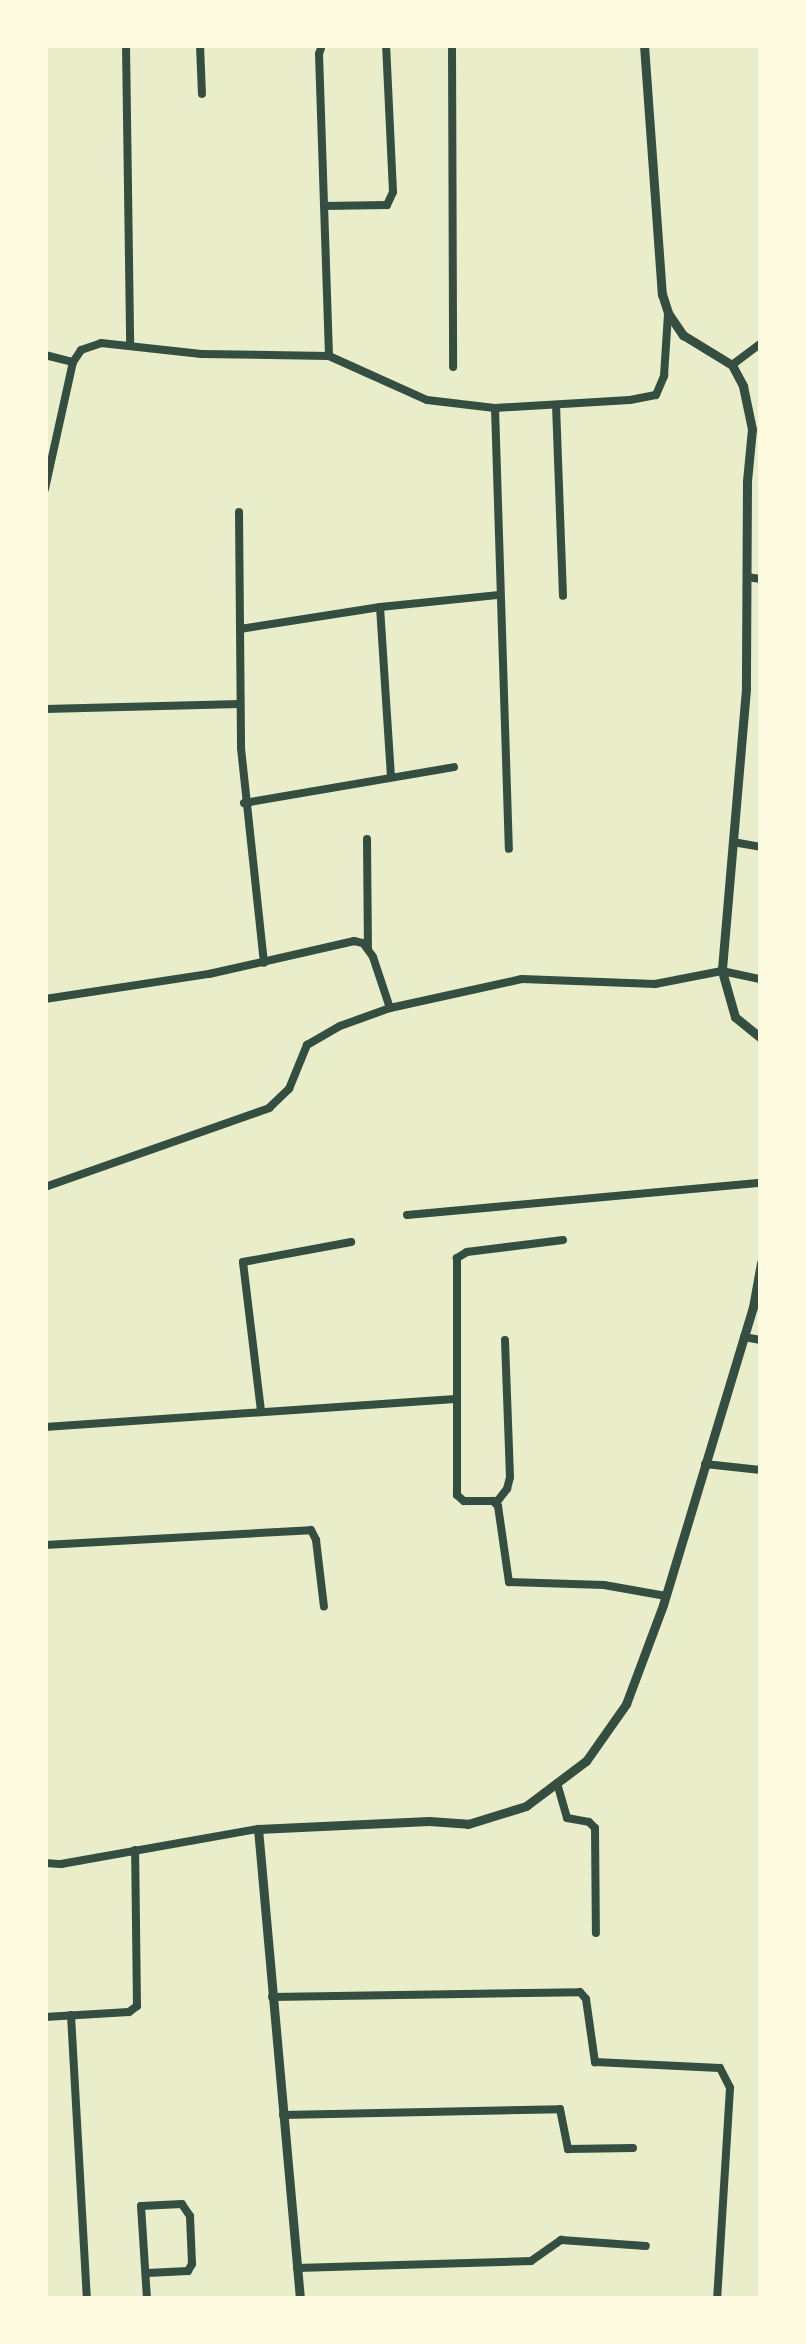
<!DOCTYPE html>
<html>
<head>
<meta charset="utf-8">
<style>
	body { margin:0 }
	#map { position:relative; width:806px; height:2344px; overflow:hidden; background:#e9edc9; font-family:"Work Sans",sans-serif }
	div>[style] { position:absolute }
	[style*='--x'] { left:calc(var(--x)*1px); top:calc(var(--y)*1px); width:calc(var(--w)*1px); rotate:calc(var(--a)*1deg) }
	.minor>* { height:8px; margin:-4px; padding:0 4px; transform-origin:4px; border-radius:4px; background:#344e41 }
	.tertiary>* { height:9px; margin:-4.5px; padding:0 4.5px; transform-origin:4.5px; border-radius:4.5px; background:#344e41 }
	span { translate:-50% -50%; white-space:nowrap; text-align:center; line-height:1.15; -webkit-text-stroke:10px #fefae0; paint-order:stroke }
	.frame { position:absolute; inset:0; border:48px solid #fefae0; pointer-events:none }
</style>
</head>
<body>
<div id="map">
	<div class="minor">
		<i style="--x:126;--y:45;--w:300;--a:89.2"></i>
		<i style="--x:200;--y:45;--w:49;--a:87.7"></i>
		<i style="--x:322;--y:45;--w:9;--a:108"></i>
		<i style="--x:319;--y:54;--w:302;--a:88.1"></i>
		<i style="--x:452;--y:45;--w:322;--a:89.8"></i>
		<i style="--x:324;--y:206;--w:63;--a:-0.9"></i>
		<i style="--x:387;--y:205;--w:14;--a:-65"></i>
		<i style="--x:393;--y:192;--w:147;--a:-92.7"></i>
		<i style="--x:45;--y:355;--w:29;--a:14"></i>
		<i style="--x:732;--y:365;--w:36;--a:-37"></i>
		<i style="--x:556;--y:405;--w:191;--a:87.9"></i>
		<i style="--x:495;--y:408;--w:441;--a:88.2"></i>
		<i style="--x:45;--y:489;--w:130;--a:-77.6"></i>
		<i style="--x:73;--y:362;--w:14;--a:-56"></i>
		<i style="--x:81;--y:350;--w:21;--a:-19"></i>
		<i style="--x:101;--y:343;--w:101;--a:6.3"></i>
		<i style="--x:201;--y:354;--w:128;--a:0.9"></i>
		<i style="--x:329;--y:356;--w:107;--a:24.2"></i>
		<i style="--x:427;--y:400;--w:68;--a:6.7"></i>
		<i style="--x:495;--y:408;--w:135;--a:-3.4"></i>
		<i style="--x:630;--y:400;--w:26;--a:-11"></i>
		<i style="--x:656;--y:395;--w:21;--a:-67"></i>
		<i style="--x:664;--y:376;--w:62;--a:-86.3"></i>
		<i style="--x:239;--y:512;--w:236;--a:89.5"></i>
		<i style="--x:241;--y:748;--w:216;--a:83.9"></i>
		<i style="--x:747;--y:577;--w:14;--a:8"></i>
		<i style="--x:380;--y:607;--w:120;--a:-5.8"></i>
		<i style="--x:240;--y:629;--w:142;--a:-8.9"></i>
		<i style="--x:380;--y:607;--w:170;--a:86.3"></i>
		<i style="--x:45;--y:709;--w:195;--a:-1.5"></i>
		<i style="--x:244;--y:803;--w:213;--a:-9.7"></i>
		<i style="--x:367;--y:839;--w:110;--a:89.5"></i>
		<i style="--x:733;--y:842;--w:28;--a:10"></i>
		<i style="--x:45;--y:999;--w:166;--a:-8.7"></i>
		<i style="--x:209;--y:974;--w:149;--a:-12.8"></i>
		<i style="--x:354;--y:941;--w:9;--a:13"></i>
		<i style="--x:363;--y:943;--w:17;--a:54"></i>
		<i style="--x:373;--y:957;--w:54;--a:71.6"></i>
		<i style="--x:45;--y:1187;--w:238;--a:-19.4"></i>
		<i style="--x:269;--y:1108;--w:28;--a:-44"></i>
		<i style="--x:289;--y:1089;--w:48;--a:-67.8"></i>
		<i style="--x:307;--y:1045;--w:38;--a:-30"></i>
		<i style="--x:340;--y:1026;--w:53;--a:-19.8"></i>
		<i style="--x:390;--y:1008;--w:135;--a:-12.4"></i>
		<i style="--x:522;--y:979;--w:133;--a:2.2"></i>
		<i style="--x:655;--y:984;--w:68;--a:-11"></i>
		<i style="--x:722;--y:971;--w:40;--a:12"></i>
		<i style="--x:407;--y:1215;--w:355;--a:-5.2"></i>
		<i style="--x:563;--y:1240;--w:97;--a:172.9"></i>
		<i style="--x:467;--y:1252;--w:12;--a:149"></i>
		<i style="--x:457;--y:1258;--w:237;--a:90"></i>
		<i style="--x:457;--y:1495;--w:9;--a:41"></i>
		<i style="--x:464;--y:1501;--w:29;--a:0"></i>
		<i style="--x:493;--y:1501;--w:7;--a:45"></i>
		<i style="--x:498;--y:1506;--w:77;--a:81.8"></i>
		<i style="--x:509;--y:1582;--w:95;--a:1.8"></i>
		<i style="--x:604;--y:1585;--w:63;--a:10.1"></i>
		<i style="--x:744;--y:1337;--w:17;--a:10"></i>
		<i style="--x:261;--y:1411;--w:150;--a:-96.9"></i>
		<i style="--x:243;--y:1262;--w:110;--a:-10.5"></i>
		<i style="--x:45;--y:1427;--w:411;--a:-3.9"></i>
		<i style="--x:705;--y:1464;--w:56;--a:6.1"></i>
		<i style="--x:496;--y:1503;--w:18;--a:-52"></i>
		<i style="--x:507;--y:1489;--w:12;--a:-76"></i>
		<i style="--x:510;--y:1477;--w:137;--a:-92.1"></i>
		<i style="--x:45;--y:1545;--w:266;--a:-3.2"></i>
		<i style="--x:311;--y:1530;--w:11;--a:63"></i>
		<i style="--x:316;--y:1540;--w:67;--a:83.2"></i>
		<i style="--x:557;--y:1783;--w:36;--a:74"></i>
		<i style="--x:567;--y:1818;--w:22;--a:10"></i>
		<i style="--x:589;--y:1822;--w:8;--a:45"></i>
		<i style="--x:595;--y:1828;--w:105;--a:89.5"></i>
		<i style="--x:45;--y:1863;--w:16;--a:4"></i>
		<i style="--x:61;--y:1864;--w:200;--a:-10.1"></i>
		<i style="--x:272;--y:1997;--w:308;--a:-0.9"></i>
		<i style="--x:580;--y:1992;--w:9;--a:49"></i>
		<i style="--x:586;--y:1999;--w:64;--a:81.9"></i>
		<i style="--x:595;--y:2062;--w:125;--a:2.7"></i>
		<i style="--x:720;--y:2068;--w:22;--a:63"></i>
		<i style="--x:730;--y:2088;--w:211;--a:93.5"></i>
		<i style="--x:71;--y:2015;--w:284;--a:86.8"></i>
		<i style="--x:45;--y:2017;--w:84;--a:-3.4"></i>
		<i style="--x:129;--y:2012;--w:10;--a:-37"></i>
		<i style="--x:137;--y:2006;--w:156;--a:-90.7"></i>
		<i style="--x:283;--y:2115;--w:277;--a:-1.2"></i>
		<i style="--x:560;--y:2109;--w:41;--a:78.7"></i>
		<i style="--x:568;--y:2149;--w:65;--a:-0.9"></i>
		<i style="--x:297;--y:2268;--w:234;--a:-1.7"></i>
		<i style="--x:531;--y:2261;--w:37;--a:-35"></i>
		<i style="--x:561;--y:2240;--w:85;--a:4"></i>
		<i style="--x:147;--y:2273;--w:41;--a:-2.8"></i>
		<i style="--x:188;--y:2271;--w:8;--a:-60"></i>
		<i style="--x:192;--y:2264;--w:48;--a:-92.4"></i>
		<i style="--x:190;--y:2216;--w:14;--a:-124"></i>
		<i style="--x:182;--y:2204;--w:41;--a:177.2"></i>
		<i style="--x:141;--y:2206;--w:93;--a:86.3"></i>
	</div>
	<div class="tertiary">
		<i style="--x:644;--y:45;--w:250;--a:85.9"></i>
		<i style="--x:662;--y:294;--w:20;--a:72"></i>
		<i style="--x:668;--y:313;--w:27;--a:56"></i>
		<i style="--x:683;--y:335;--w:57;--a:31.5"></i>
		<i style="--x:732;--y:365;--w:24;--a:62"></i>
		<i style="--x:743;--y:386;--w:44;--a:78.2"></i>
		<i style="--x:752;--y:429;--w:52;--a:95.5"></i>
		<i style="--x:747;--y:481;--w:208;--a:90.3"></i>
		<i style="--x:746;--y:689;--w:283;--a:94.9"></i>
		<i style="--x:722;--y:971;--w:48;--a:74.2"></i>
		<i style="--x:735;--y:1017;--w:33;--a:39"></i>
		<i style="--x:300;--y:2299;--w:472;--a:-95.1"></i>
		<i style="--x:258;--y:1829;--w:171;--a:-2.7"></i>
		<i style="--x:429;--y:1821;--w:39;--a:4"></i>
		<i style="--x:468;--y:1824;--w:61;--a:-17.2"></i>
		<i style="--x:526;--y:1806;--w:75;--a:-36.9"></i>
		<i style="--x:586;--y:1761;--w:70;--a:-54.9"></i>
		<i style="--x:626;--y:1704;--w:106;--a:-69.5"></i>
		<i style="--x:663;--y:1605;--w:311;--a:-73.2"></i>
		<i style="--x:753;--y:1307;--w:45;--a:-79.7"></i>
	</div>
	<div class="frame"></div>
</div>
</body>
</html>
